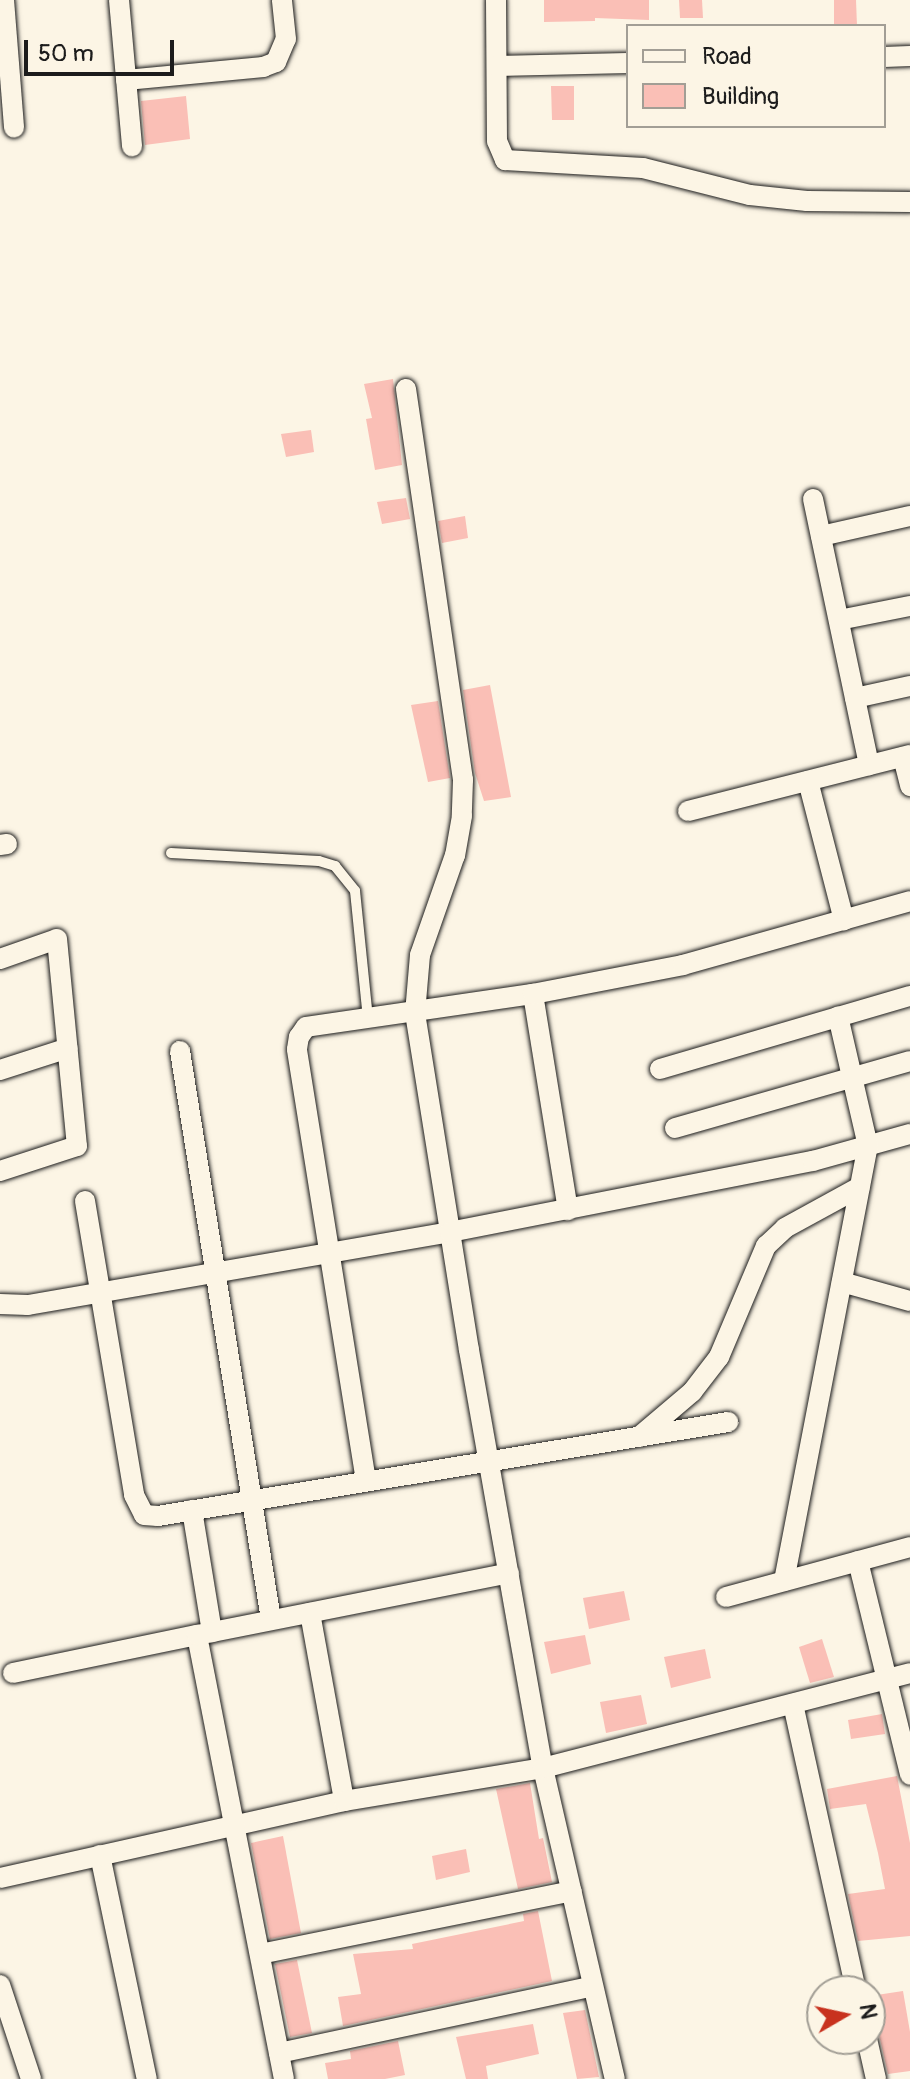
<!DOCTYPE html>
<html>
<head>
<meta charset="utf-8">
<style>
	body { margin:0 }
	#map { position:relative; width:910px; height:2079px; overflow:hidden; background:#fcf5e5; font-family:Pangolin,sans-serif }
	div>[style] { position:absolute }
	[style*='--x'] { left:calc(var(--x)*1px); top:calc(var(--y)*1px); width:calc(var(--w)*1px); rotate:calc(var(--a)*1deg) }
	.building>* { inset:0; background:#fabfb6 }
	.roads { filter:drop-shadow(0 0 2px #1c1c1c) drop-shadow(0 0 2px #1c1c1c) }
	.lane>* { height:10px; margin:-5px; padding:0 5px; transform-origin:5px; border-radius:5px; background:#fcf5e5 }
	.street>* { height:20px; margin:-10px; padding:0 10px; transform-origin:10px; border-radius:10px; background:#fcf5e5 }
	span { translate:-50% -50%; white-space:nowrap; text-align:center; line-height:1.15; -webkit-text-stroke:7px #fcf5e5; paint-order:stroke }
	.legend { position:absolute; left:626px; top:24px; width:260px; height:104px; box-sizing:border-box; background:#fcf5e5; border:2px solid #a29e95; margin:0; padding:10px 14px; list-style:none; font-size:24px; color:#1c1c1c }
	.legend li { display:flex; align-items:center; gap:16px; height:40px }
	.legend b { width:40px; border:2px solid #a29e95 }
	.north { position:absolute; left:806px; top:1975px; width:80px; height:80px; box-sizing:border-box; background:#fcf5e5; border:2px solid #a29e95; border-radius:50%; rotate:81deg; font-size:22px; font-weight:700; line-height:32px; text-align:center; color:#1c1c1c }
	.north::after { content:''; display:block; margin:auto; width:28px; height:36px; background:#c8321e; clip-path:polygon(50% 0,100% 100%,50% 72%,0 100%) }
	.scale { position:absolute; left:24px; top:40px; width:150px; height:36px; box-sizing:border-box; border:4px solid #1c1c1c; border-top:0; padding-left:10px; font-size:24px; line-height:28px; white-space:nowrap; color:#1c1c1c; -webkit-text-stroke:6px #fcf5e5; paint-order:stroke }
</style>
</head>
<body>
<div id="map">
	<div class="building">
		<i style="clip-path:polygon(544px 0,649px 0,649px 20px,595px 18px,595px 21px,544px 22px)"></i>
		<i style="clip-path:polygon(679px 0,702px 0,703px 18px,680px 18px)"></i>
		<i style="clip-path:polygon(834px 0,856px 0,857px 26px,834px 26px)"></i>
		<i style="clip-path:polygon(551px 86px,574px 86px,574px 120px,552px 120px)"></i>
		<i style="clip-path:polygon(186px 96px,190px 139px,145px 145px,141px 101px)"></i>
		<i style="clip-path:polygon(393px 379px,402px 465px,375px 470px,366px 419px,372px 418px,364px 384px)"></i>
		<i style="clip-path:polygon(311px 430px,314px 452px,286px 457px,281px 434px)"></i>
		<i style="clip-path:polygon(406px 498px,410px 519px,382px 524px,377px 502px)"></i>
		<i style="clip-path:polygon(465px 516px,468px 538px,442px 543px,438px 521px)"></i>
		<i style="clip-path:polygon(490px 685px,511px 797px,484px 801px,475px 773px,463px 690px)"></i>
		<i style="clip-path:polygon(438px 701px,450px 778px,428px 782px,411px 705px)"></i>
		<i style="clip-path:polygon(624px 1591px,630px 1620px,589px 1629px,583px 1598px)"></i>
		<i style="clip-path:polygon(585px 1635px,591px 1664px,551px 1674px,544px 1642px)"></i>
		<i style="clip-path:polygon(822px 1639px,834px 1677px,810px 1683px,799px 1647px)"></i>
		<i style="clip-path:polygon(705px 1649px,711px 1678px,671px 1688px,664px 1657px)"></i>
		<i style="clip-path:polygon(641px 1695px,647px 1724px,606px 1733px,600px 1702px)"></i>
		<i style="clip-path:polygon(882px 1714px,885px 1734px,851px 1739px,848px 1720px)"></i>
		<i style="clip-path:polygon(897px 1776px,910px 1843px,910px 1936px,858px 1941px,848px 1894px,885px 1889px,878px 1853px,866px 1804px,830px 1809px,827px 1789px)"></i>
		<i style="clip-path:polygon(530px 1783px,539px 1839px,543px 1838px,552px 1882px,518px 1889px,496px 1789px)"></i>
		<i style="clip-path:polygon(283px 1836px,301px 1933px,270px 1939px,251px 1843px)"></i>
		<i style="clip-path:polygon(466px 1849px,470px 1872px,436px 1880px,432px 1856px)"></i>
		<i style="clip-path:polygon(538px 1911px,552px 1981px,343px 2026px,338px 1997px,361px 1994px,353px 1954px,413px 1949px,412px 1944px,524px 1921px,523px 1914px)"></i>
		<i style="clip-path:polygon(297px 1960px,312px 2033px,290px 2037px,275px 1964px)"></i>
		<i style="clip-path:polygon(903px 1991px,910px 2032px,910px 2071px,888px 2074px,870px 1996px)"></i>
		<i style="clip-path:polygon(585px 2010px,599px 2077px,577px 2079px,563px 2013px)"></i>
		<i style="clip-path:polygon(533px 2024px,539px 2054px,486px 2066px,488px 2079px,466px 2079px,456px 2037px)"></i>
		<i style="clip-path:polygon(398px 2041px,405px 2075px,385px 2079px,328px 2079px,325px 2063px,351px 2059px,350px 2051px)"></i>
	</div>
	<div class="roads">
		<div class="lane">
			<i style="--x:171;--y:853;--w:148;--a:3.1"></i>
			<i style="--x:319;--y:861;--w:17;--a:17"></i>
			<i style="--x:335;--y:866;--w:32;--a:51"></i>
			<i style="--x:355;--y:891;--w:128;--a:84.2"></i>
		</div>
		<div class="street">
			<i style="--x:4;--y:0;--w:128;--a:85.5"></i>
			<i style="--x:119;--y:0;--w:147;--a:84.9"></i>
			<i style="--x:496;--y:0;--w:141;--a:89.6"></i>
			<i style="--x:497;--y:141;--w:21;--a:67"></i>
			<i style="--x:505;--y:160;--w:138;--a:3.3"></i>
			<i style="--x:643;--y:168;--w:110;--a:14.2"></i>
			<i style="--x:750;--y:195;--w:57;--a:6"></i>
			<i style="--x:807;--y:201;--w:103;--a:0.6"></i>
			<i style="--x:884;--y:57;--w:26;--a:-2"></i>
			<i style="--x:497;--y:66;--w:131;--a:-1.3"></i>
			<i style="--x:126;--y:80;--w:138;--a:-5.4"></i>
			<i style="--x:263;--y:67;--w:14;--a:-21"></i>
			<i style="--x:276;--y:62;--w:25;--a:-67"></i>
			<i style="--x:286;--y:39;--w:39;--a:-96"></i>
			<i style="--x:406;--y:389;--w:395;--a:81.7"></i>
			<i style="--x:463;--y:780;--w:36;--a:92"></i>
			<i style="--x:462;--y:816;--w:40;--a:100"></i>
			<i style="--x:455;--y:855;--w:106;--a:109.3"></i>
			<i style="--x:420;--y:955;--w:58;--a:94.9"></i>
			<i style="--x:415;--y:1013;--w:341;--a:80.9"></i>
			<i style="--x:469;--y:1350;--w:424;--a:80"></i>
			<i style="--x:543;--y:1768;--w:319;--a:77"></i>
			<i style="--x:813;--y:499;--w:272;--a:78.1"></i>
			<i style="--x:821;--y:536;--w:91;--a:-12.7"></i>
			<i style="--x:839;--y:620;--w:72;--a:-11.2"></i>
			<i style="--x:855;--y:698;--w:56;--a:-12.3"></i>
			<i style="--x:903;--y:757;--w:30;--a:76"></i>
			<i style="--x:808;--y:781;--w:144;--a:75.5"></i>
			<i style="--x:688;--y:811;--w:229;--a:-14.2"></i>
			<i style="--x:0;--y:845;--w:7;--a:-8"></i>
			<i style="--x:0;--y:959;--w:60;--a:-19.3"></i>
			<i style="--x:57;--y:939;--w:208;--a:84.5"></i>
			<i style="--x:77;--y:1146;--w:81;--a:162"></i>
			<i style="--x:533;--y:994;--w:219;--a:80.8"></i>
			<i style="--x:180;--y:1051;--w:576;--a:80.91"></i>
			<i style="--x:660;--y:1069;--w:260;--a:-16.3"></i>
			<i style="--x:0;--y:1070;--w:71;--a:-17.9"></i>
			<i style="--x:675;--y:1128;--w:244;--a:-15.9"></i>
			<i style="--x:85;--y:1201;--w:298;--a:80.5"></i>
			<i style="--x:134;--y:1495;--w:22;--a:63"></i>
			<i style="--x:144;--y:1515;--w:14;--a:4"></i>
			<i style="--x:158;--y:1516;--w:578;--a:-9.36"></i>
			<i style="--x:842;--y:1282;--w:71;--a:15.6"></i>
			<i style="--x:0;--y:1304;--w:28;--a:2"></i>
			<i style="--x:28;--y:1305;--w:428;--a:-9.8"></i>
			<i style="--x:450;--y:1232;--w:370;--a:-11.1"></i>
			<i style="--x:813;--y:1161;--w:101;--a:-15.6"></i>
			<i style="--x:639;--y:1437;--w:70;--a:-40.3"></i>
			<i style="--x:692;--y:1392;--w:44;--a:-52.4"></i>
			<i style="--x:719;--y:1357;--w:121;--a:-67.1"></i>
			<i style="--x:766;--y:1246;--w:26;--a:-43"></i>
			<i style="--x:785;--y:1228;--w:85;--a:-28.7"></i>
			<i style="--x:366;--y:1481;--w:437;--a:-99.1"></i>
			<i style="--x:297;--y:1049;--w:12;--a:-81"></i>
			<i style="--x:299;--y:1037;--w:12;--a:-55"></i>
			<i style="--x:306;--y:1027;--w:229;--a:-8.3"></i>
			<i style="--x:533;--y:994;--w:153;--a:-10.9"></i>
			<i style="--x:683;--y:965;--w:236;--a:-15.7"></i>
			<i style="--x:192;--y:1510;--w:124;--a:80.7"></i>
			<i style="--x:858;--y:1561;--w:220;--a:76.3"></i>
			<i style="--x:784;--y:1581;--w:443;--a:-79.1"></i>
			<i style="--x:868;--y:1146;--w:133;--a:-103"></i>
			<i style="--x:726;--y:1597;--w:191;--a:-15.2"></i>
			<i style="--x:310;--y:1613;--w:191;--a:79.7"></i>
			<i style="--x:13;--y:1673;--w:188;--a:-11.7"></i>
			<i style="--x:793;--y:1704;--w:294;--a:77.6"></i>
			<i style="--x:100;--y:1855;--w:229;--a:78.2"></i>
			<i style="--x:0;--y:1878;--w:353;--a:-12.6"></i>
			<i style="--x:344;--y:1801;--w:202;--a:-9.4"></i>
			<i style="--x:543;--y:1768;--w:379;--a:-14.5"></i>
			<i style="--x:260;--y:1954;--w:318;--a:-11.4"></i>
			<i style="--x:0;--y:1985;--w:99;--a:71.7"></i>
			<i style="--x:867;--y:2039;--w:41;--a:77.3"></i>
			<i style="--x:279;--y:2053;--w:321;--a:-12"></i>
			<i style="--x:284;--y:2079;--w:452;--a:-101.1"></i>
			<i style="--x:197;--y:1635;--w:318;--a:-11.2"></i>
		</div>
	</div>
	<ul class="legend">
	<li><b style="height:10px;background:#fcf5e5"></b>Road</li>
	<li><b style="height:22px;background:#fabfb6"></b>Building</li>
	</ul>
	<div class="north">N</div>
	<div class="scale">50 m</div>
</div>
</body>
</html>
